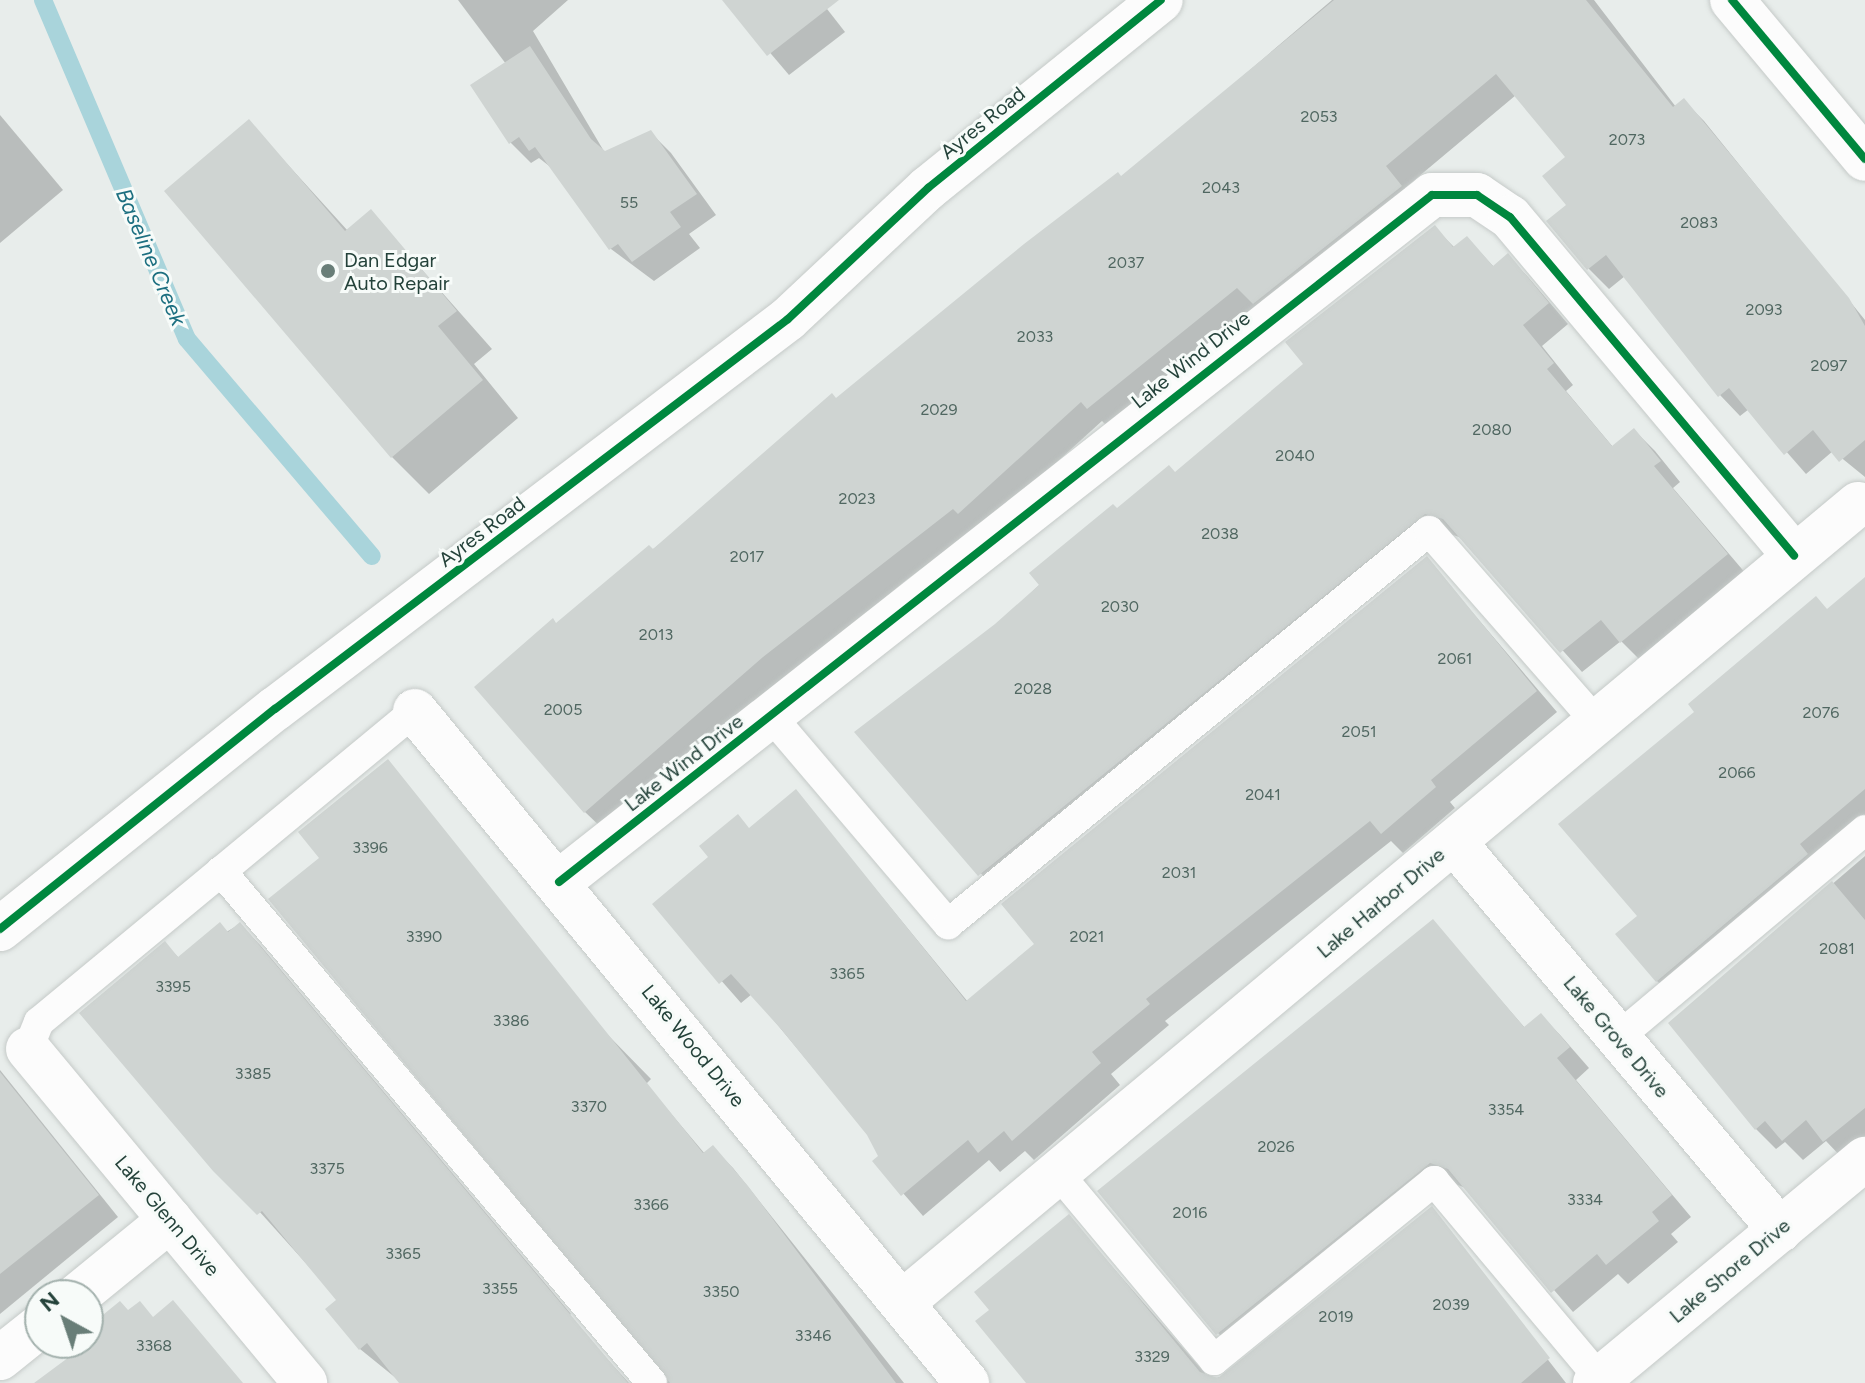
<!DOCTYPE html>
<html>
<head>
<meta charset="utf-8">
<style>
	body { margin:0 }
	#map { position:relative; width:1865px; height:1383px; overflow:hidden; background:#e8edeb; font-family:Figtree,sans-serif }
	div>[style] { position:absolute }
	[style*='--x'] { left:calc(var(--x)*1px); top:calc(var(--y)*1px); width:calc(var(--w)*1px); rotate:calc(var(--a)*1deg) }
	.shadow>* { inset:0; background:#0003 }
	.stream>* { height:18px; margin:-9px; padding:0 9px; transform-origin:9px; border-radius:9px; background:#a9d4db }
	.building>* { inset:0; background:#cfd4d2 }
	.roads { filter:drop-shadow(0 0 2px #c5cac8) drop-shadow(0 0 2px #c5cac8) }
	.lane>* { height:30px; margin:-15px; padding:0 15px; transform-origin:15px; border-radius:15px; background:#fcfcfc }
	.street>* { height:44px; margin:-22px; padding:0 22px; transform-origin:22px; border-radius:22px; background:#fcfcfc }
	.secondary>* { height:44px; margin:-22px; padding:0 22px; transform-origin:22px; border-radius:22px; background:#fcfcfc }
	.cycleway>* { height:8px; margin:-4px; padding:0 4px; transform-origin:4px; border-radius:4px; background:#00873e }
	.dots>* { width:22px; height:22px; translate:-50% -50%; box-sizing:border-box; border:4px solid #f7fbf9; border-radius:50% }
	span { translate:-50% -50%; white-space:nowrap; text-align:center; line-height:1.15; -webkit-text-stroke:6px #f7fbf9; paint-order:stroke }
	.number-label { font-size:16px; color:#506761 }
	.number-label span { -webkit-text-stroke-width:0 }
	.street-label { font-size:20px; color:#24423a }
	.poi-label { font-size:20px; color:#24423a }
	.left { translate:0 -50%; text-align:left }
	.water-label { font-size:22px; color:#1c6f80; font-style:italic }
	.north { position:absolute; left:24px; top:1279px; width:80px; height:80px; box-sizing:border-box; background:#f7fbf9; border:2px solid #a3b1ad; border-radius:50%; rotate:320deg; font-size:22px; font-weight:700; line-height:32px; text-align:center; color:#24423a }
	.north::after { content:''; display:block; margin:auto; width:28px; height:36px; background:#697e78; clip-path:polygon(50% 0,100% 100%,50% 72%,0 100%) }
</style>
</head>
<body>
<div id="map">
	<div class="shadow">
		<i style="clip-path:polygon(458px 0,568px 0,533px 31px,605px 153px,650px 132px,671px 153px,716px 215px,689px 234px,700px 248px,654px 281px,611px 249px,553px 169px,539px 158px,531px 163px,511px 143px,473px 86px,506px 64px)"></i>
		<i style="clip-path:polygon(725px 0,820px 0,845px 32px,789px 75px)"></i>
		<i style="clip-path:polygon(1332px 0,1594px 0,1676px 107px,1684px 101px,1704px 121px,1865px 320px,1865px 477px,1833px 451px,1806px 474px,1749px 409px,1740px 416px,1720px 395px,1625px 276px,1609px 289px,1589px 269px,1549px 221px,1569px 205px,1568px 157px,1516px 95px,1405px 188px,1421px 208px,1109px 428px,1102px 421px,979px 533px,975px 529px,905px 581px,606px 832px,585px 812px,557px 625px,1122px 179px)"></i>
		<i style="clip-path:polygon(0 115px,63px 190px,0 243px)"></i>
		<i style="clip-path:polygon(248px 121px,348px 231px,371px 212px,492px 349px,474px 364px,518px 418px,429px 494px,392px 457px)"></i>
		<i style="clip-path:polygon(1434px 227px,1455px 248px,1467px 238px,1494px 267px,1508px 256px,1528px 277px,1568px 324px,1542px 346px,1573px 385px,1566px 391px,1613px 447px,1634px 430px,1655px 451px,1680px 482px,1673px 488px,1747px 575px,1642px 662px,1621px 641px,1582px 672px,1462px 538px,1447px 533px,1000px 895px,857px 732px,996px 626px,1117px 511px,1175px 474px,1306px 364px)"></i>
		<i style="clip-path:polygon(1427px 559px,1557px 712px,1450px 802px,1455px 808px,1403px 853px,1391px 841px,1165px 1021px,1169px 1025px,1111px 1074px,1120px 1085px,1034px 1160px,1025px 1151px,1000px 1172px,989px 1160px,923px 1216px,875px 1161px,881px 1157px,868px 1134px,752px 994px,741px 1003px,654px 904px,796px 792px,968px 1002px,1037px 944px)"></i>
		<i style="clip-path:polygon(1865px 580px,1865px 844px,1678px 1001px,1657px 981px,1640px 916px,1828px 611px)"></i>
		<i style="clip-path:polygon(388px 762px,602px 1029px,651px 1079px,646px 1084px,705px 1154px,713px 1148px,733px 1168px,904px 1383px,667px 1383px,668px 1371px,322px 858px)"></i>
		<i style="clip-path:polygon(1865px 856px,1865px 1145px,1845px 1161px,1826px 1141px,1803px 1160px,1785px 1142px,1776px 1149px,1756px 1129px,1670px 1023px)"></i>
		<i style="clip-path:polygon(1433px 922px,1525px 1028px,1541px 1015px,1561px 1036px,1589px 1068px,1576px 1080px,1691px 1217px,1671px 1234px,1678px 1242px,1628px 1284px,1618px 1274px,1573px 1312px,1466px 1188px,1452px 1183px,1238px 1354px,1218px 1333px)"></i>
		<i style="clip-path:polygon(240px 924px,260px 945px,571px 1314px,464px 1383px,402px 1383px,360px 1349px,339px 1300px,81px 1013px,165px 944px,180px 959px)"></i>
		<i style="clip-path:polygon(0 1070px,118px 1217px,0 1314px)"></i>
		<i style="clip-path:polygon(1431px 1209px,1566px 1383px,1029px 1383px,992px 1310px,1069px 1217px,1210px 1379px,1226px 1376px)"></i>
		<i style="clip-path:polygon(589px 1339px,629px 1383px,537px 1383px)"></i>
	</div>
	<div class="stream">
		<i style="--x:43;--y:0;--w:368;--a:67"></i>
		<i style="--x:187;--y:339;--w:285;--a:49.6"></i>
	</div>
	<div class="building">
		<i style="clip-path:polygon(722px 0,839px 0,767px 56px)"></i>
		<i style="clip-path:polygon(1334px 0,1586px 0,1673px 107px,1684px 98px,1849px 298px,1865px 326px,1865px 440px,1839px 462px,1813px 430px,1784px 455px,1729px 388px,1718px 397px,1606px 255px,1587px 270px,1546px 221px,1566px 205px,1542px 176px,1565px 157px,1496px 74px,1386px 166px,1402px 186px,1253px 304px,1237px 288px,1087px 409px,1081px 402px,958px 514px,953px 509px,763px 657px,584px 813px,474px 687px,553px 618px,556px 623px,649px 545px,653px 549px,832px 393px,836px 398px,1024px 244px,1118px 172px,1121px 176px)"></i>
		<i style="clip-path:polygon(530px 46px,591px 139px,605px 151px,651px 130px,697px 194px,670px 212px,681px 227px,632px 262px,618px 244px,609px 250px,535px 147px,529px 151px,519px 137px,509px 144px,470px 85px)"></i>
		<i style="clip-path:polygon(249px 119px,345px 231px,371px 209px,457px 311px,438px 326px,483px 380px,391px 458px,164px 191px)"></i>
		<i style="clip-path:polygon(1435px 225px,1453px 247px,1467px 236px,1493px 266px,1508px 253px,1549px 303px,1523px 325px,1554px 363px,1547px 369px,1612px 446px,1634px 428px,1661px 461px,1654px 466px,1728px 554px,1620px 643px,1601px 620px,1560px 653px,1443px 519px,1425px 514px,978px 876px,854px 732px,995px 624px,1039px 585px,1029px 573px,1113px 504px,1117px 508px,1169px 465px,1175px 472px,1303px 364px,1285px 342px)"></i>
		<i style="clip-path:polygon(1427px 556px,1537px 691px,1431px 780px,1436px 787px,1381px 834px,1370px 821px,1146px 999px,1150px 1004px,1092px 1052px,1101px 1063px,1012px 1141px,1004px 1131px,978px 1153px,968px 1140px,901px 1196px,872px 1161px,878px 1156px,867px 1135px,781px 1029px,731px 974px,719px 984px,652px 904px,708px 857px,699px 846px,738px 814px,749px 828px,796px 789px,966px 1001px,1034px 944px,1001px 904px)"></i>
		<i style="clip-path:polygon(1865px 577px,1865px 789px,1800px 844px,1808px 854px,1656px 982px,1615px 934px,1637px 916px,1558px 824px,1694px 712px,1688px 704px,1816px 596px,1827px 609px)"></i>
		<i style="clip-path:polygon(388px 759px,703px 1153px,713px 1145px,748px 1186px,896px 1383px,670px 1383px,268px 899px,319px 858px,298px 832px)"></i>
		<i style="clip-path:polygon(1832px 881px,1865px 920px,1865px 1108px,1823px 1142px,1806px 1120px,1782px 1141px,1765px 1121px,1755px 1130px,1668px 1023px)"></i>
		<i style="clip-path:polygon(1433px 919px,1524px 1027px,1541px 1013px,1570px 1047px,1557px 1058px,1672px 1195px,1652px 1212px,1659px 1221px,1606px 1265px,1597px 1254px,1551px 1293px,1448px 1169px,1430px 1163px,1216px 1335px,1097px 1191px)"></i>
		<i style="clip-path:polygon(220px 922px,228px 932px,240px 922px,628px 1383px,399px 1383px,367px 1343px,359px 1350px,325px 1309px,336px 1300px,262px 1211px,257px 1215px,213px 1171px,79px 1013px,165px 941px,178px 957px)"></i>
		<i style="clip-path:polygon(0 1072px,99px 1195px,0 1274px)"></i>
		<i style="clip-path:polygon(1432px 1206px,1550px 1358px,1521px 1383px,1026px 1383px,975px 1321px,989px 1310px,974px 1292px,1069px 1214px,1200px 1372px,1218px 1378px)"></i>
		<i style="clip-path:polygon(173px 1300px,243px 1383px,34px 1383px,88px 1343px,88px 1327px,120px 1301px,128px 1310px,140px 1301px,153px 1317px)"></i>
	</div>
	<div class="roads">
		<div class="lane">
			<i style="--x:770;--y:715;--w:275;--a:49.6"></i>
			<i style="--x:948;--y:924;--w:621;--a:-39.25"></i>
			<i style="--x:1429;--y:531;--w:254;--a:48.8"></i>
			<i style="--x:221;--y:871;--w:669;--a:49.91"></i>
			<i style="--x:1616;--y:1039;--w:325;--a:-40"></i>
			<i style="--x:28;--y:1049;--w:29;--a:-68"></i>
			<i style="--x:39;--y:1022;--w:488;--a:-39.6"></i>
			<i style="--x:1057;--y:1172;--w:245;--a:50.1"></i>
			<i style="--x:1214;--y:1360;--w:284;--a:-39.1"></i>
			<i style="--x:1434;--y:1181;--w:258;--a:50"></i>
		</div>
		<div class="street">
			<i style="--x:415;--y:711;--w:870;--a:50.6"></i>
			<i style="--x:1454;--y:842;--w:507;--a:49.96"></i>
			<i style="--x:559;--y:882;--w:1111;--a:-38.2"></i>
			<i style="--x:1432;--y:195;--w:45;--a:0"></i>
			<i style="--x:1477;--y:195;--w:40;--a:34"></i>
			<i style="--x:1510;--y:217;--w:442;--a:50"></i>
			<i style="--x:28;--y:1049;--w:434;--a:50.3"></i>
			<i style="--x:78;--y:1295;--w:119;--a:-39.2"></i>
			<i style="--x:904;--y:1301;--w:1243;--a:-39.88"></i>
			<i style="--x:0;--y:1358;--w:51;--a:-38.7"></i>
			<i style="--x:1595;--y:1383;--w:351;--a:-39.7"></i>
		</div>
		<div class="secondary">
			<i style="--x:1732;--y:0;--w:207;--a:50.1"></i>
			<i style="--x:0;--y:929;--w:352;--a:-38.7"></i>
			<i style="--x:275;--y:709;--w:644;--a:-37.24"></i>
			<i style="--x:788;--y:319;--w:192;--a:-43.1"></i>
			<i style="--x:928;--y:188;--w:299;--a:-38.9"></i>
		</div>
	</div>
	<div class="cycleway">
		<i style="--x:1732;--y:0;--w:207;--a:50.1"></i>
		<i style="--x:559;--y:882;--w:1111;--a:-38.2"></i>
		<i style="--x:1432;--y:195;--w:45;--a:0"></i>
		<i style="--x:1477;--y:195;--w:40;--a:34"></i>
		<i style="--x:1510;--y:217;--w:442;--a:50"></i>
		<i style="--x:0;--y:929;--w:352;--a:-38.7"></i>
		<i style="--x:275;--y:709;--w:644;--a:-37.24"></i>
		<i style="--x:788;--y:319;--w:192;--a:-43.1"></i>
		<i style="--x:928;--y:188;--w:299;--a:-38.9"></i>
	</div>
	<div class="dots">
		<i style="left:328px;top:271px;background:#697e78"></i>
	</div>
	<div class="number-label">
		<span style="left:1319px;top:117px">2053</span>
		<span style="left:1627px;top:140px">2073</span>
		<span style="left:1221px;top:188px">2043</span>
		<span style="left:629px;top:203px">55</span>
		<span style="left:1699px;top:223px">2083</span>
		<span style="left:1126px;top:263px">2037</span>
		<span style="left:1764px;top:310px">2093</span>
		<span style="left:1035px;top:337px">2033</span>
		<span style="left:1829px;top:366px">2097</span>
		<span style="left:939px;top:410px">2029</span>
		<span style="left:1492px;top:430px">2080</span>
		<span style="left:1295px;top:456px">2040</span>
		<span style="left:857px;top:499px">2023</span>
		<span style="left:1220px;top:534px">2038</span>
		<span style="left:747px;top:557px">2017</span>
		<span style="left:1120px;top:607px">2030</span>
		<span style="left:656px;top:635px">2013</span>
		<span style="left:1455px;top:659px">2061</span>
		<span style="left:1033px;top:689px">2028</span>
		<span style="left:563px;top:710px">2005</span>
		<span style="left:1821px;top:713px">2076</span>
		<span style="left:1359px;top:732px">2051</span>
		<span style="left:1737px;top:773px">2066</span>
		<span style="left:1263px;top:795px">2041</span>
		<span style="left:370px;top:848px">3396</span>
		<span style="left:1179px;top:873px">2031</span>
		<span style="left:424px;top:937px">3390</span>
		<span style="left:1087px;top:937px">2021</span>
		<span style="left:1837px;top:949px">2081</span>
		<span style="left:847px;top:974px">3365</span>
		<span style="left:173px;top:987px">3395</span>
		<span style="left:511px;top:1021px">3386</span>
		<span style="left:253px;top:1074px">3385</span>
		<span style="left:589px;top:1107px">3370</span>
		<span style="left:1506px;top:1110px">3354</span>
		<span style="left:1276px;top:1147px">2026</span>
		<span style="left:327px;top:1169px">3375</span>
		<span style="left:1585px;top:1200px">3334</span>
		<span style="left:651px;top:1205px">3366</span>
		<span style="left:1190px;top:1213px">2016</span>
		<span style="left:403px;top:1254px">3365</span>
		<span style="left:500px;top:1289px">3355</span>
		<span style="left:721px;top:1292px">3350</span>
		<span style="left:1451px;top:1305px">2039</span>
		<span style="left:1336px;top:1317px">2019</span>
		<span style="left:813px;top:1336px">3346</span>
		<span style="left:154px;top:1346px">3368</span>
		<span style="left:1152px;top:1357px">3329</span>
	</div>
	<div class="street-label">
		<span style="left:983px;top:123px;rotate:-39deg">Ayres Road</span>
		<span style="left:1191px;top:360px;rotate:-38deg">Lake Wind Drive</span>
		<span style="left:482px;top:532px;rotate:-37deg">Ayres Road</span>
		<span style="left:684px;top:763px;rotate:-38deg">Lake Wind Drive</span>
		<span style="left:1381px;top:903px;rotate:-40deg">Lake Harbor Drive</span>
		<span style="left:1616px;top:1037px;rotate:50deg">Lake Grove Drive</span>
		<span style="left:693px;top:1046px;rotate:51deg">Lake Wood Drive</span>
		<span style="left:167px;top:1216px;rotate:50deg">Lake Glenn Drive</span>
		<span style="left:1730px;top:1271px;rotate:-40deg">Lake Shore Drive</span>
	</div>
	<div class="poi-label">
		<span class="left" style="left:344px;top:272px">Dan Edgar<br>Auto Repair</span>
	</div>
	<div class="water-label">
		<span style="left:151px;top:257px;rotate:67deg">Baseline Creek</span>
	</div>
	<div class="north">N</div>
</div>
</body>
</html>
